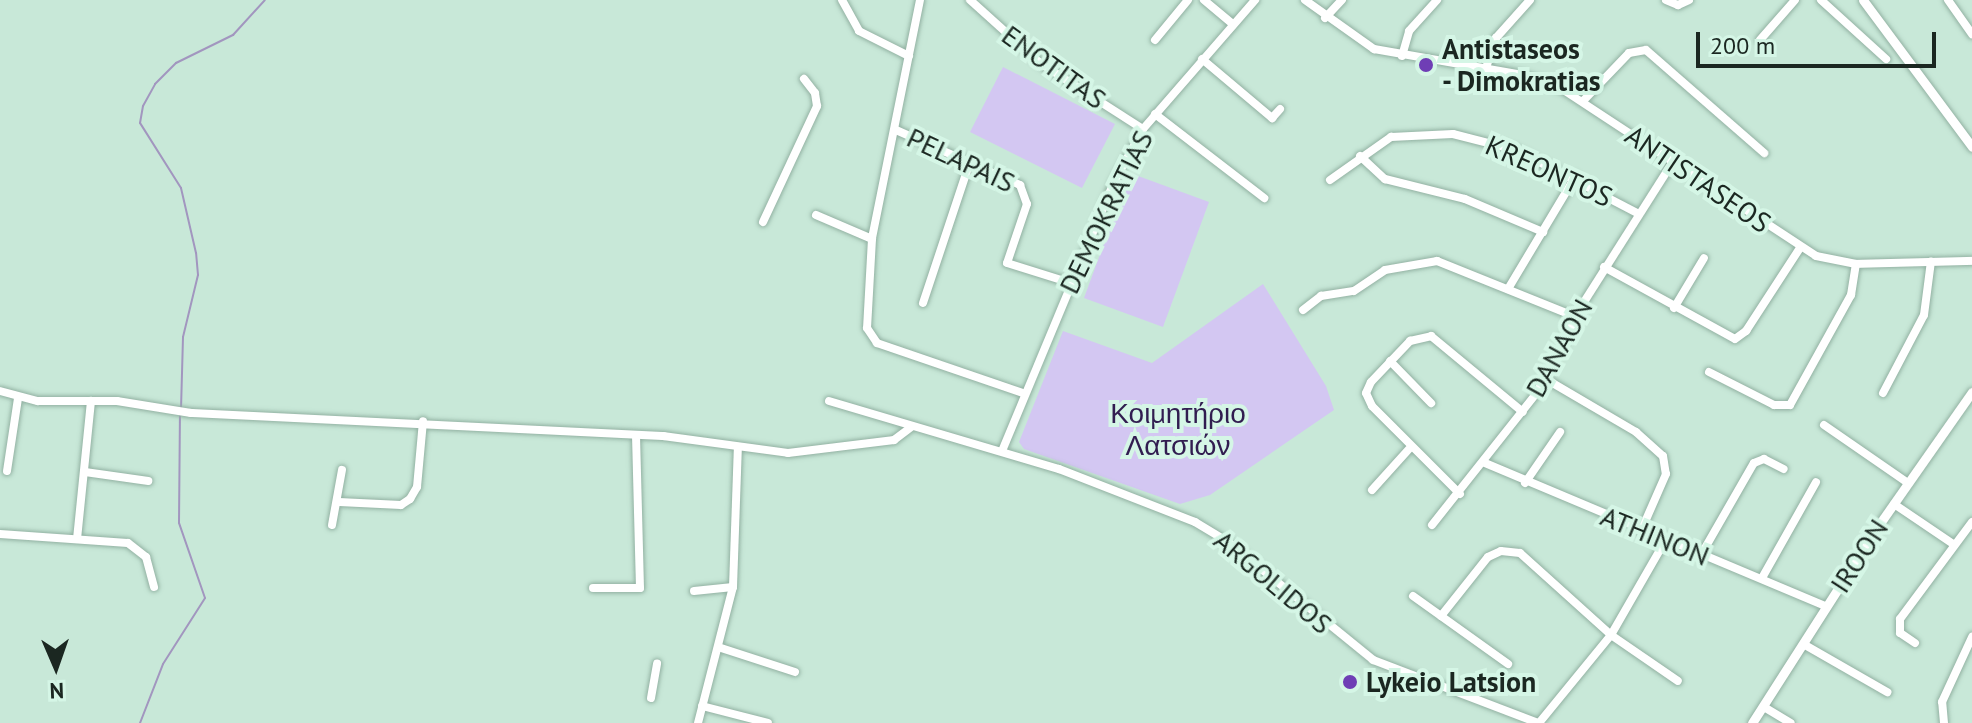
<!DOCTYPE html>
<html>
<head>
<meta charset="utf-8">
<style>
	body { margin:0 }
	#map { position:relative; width:1972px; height:723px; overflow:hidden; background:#c8e8d8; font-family:"PT Sans",sans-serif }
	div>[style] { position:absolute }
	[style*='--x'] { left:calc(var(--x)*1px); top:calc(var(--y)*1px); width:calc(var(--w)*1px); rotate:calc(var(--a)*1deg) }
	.green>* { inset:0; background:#d3c7f2 }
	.stream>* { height:2px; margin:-1px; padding:0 1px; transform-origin:1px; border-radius:1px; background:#a296bf }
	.roads { filter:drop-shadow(0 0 2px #92b1a2) drop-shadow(0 0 2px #92b1a2) }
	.minor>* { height:8px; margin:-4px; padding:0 4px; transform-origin:4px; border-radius:4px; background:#fff }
	.tertiary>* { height:9px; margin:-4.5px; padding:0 4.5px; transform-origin:4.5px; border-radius:4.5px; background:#fff }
	.dots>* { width:22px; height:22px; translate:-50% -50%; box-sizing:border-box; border:4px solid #d5f6e6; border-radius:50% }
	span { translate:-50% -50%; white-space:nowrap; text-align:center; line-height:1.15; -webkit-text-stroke:8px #d5f6e6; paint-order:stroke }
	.poi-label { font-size:28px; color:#1b2721; font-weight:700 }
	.left { translate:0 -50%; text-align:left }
	.street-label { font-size:28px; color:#1b2721 }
	.park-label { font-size:28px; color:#311d50 }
	.north { position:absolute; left:16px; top:627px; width:80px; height:80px; -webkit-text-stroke:6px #d5f6e6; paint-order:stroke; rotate:178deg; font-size:22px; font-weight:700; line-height:32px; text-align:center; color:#1b2721 }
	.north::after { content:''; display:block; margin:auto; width:28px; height:36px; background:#1b2721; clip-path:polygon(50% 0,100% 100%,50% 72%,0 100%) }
	.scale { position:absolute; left:1696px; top:32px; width:240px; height:36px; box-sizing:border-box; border:4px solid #1b2721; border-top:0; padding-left:10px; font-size:24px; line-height:28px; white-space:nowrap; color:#1b2721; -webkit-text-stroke:6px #d5f6e6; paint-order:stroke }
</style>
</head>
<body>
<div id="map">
	<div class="green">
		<i style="clip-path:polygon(1003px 67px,1115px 124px,1082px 188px,970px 132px)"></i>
		<i style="clip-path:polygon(1130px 173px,1209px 202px,1163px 327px,1084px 298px)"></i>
		<i style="clip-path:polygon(1263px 284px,1326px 386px,1334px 410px,1210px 495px,1180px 504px,1024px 449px,1019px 442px,1063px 331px,1152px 363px)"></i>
	</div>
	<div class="stream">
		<i style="--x:181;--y:409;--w:72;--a:-88.4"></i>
		<i style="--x:183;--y:337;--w:64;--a:-76.4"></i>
		<i style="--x:198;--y:275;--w:22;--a:-95"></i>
		<i style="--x:196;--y:253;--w:67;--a:-103"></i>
		<i style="--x:181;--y:188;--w:77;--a:-122.2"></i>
		<i style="--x:140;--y:123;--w:17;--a:-80"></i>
		<i style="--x:143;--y:106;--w:25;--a:-61"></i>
		<i style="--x:155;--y:84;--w:30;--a:-45"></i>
		<i style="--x:176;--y:63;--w:64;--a:-26.2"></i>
		<i style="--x:233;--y:35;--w:47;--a:-47.6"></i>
		<i style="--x:140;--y:723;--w:63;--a:-68.7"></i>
		<i style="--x:163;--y:664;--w:78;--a:-57.5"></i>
		<i style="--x:205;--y:598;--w:79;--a:-109.1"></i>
		<i style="--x:179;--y:523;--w:107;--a:-89.5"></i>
	</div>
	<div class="roads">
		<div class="minor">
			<i style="--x:842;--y:0;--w:35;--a:61"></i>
			<i style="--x:859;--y:31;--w:56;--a:26.6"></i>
			<i style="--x:920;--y:0;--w:244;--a:101.4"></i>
			<i style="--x:872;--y:239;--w:89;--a:93.2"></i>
			<i style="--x:867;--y:328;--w:18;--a:56"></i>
			<i style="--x:877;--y:343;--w:154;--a:18.9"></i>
			<i style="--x:970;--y:0;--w:94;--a:42"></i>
			<i style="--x:1040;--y:63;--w:122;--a:32.7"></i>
			<i style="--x:1204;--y:0;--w:38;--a:40"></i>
			<i style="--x:1305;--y:0;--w:85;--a:35.4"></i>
			<i style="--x:1374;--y:49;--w:151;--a:9.9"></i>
			<i style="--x:1523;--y:75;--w:41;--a:19.7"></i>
			<i style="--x:1562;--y:89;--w:304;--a:33.3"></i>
			<i style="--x:1816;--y:256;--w:41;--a:11.3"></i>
			<i style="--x:1856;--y:264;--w:116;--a:-1.5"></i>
			<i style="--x:1666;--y:0;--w:13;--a:23"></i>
			<i style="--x:1678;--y:5;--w:12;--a:-24"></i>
			<i style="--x:1821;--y:0;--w:88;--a:42.2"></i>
			<i style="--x:1948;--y:0;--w:42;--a:54.8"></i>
			<i style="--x:1325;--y:18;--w:25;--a:-47"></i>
			<i style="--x:1155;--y:40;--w:52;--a:-50.5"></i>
			<i style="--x:1760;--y:40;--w:53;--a:-48.8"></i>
			<i style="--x:1402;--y:56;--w:26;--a:-74"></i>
			<i style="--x:1409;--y:31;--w:42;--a:-47.9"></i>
			<i style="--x:1202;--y:59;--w:92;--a:40.1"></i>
			<i style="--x:1272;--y:118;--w:12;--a:-48"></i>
			<i style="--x:1486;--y:68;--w:32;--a:-72"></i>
			<i style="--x:1496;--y:38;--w:51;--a:-48.2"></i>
			<i style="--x:1583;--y:101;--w:66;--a:-46.2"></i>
			<i style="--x:1629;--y:53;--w:17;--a:-10"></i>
			<i style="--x:1646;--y:50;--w:157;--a:41.1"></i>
			<i style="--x:1155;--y:114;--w:138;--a:37.6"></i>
			<i style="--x:896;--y:130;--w:136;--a:23.9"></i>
			<i style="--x:1020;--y:185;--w:20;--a:70"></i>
			<i style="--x:1027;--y:204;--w:62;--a:108.7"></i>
			<i style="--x:1007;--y:263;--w:67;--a:17.4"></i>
			<i style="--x:1360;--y:156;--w:34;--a:43"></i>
			<i style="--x:1385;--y:179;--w:82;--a:14"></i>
			<i style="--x:1465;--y:199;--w:85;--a:22.9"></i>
			<i style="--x:1330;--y:180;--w:75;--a:-35.2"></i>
			<i style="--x:1391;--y:137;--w:62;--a:-2.8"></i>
			<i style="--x:1453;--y:134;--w:65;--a:14.3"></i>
			<i style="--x:1516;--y:150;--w:136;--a:27.5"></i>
			<i style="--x:816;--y:215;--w:61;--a:23.2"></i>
			<i style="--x:763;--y:222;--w:128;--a:-65"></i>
			<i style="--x:817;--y:106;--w:13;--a:-99"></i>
			<i style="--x:815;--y:93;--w:18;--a:-128"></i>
			<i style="--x:1604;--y:267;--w:149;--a:28.8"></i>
			<i style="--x:1735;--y:339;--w:14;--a:-36"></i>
			<i style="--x:1746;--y:331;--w:99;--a:-57"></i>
			<i style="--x:1508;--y:289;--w:131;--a:-59.1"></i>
			<i style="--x:923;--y:303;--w:149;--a:-71.6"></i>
			<i style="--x:1674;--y:308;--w:58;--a:-59"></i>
			<i style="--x:1303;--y:310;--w:23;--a:-38"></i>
			<i style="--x:1321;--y:296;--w:33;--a:-9"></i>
			<i style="--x:1354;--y:291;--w:37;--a:-34"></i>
			<i style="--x:1385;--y:270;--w:53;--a:-9.8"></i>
			<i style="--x:1437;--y:261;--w:150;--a:21.9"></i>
			<i style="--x:1390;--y:361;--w:59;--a:45.7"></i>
			<i style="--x:1709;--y:372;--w:73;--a:26.9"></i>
			<i style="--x:1774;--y:405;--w:16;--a:0"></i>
			<i style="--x:1790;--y:405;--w:126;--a:-61"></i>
			<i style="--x:1851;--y:295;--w:31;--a:-81"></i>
			<i style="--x:1544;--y:378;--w:107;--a:30.4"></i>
			<i style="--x:1636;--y:432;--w:36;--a:42"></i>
			<i style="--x:1663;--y:456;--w:18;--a:81"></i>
			<i style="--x:1666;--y:474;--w:62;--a:113.7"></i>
			<i style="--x:0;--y:391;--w:39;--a:15"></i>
			<i style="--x:38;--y:401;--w:79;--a:0"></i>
			<i style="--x:117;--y:401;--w:75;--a:9.2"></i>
			<i style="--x:191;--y:413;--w:473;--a:2.8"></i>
			<i style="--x:663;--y:436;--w:126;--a:7.7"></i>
			<i style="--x:788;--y:453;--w:107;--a:-7"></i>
			<i style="--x:894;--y:440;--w:21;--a:-37"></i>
			<i style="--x:1883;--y:393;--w:88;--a:-62.3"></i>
			<i style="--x:1924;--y:315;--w:54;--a:-82.6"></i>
			<i style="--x:829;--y:401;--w:240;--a:16.5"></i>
			<i style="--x:1059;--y:469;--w:146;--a:21.3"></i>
			<i style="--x:1195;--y:522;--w:39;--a:31"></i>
			<i style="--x:1228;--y:542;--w:187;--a:39.1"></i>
			<i style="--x:1373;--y:660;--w:177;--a:20.9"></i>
			<i style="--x:1824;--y:425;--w:102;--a:34.6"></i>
			<i style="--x:1002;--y:451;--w:289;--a:-67.4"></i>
			<i style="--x:1113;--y:184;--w:63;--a:-61.4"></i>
			<i style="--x:1143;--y:129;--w:171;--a:-49"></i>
			<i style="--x:1485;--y:463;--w:370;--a:22.8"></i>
			<i style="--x:7;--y:471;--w:74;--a:-81.4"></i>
			<i style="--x:85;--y:472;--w:64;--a:8.1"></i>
			<i style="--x:1525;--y:483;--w:62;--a:-55.5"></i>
			<i style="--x:1372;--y:490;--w:55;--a:-47.9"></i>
			<i style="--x:1460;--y:494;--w:124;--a:-135"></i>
			<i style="--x:1372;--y:406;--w:14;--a:-115"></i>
			<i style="--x:1366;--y:393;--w:12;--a:-66"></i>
			<i style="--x:1371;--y:382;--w:57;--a:-46.4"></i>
			<i style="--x:1410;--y:341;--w:22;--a:-13"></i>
			<i style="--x:1431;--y:336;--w:119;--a:39.6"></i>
			<i style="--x:339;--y:502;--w:62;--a:2.8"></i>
			<i style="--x:401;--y:505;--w:11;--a:-34"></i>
			<i style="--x:410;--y:499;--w:14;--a:-60"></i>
			<i style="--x:417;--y:487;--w:66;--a:-84.8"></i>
			<i style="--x:1894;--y:504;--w:71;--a:34.1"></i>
			<i style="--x:332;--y:525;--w:56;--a:-79.7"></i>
			<i style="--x:1432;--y:525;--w:167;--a:-51.6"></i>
			<i style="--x:1536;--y:394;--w:104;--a:-62.4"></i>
			<i style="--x:1584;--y:302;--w:166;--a:-57.6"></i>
			<i style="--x:0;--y:534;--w:128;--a:4"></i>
			<i style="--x:128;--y:543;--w:23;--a:38"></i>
			<i style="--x:146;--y:557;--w:31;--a:75"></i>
			<i style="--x:77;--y:539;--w:139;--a:-84.2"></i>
			<i style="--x:1701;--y:555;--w:106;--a:-60.1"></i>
			<i style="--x:1754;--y:463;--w:11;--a:-22"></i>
			<i style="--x:1764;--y:459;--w:22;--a:27"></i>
			<i style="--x:1762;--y:578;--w:110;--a:-60.6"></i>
			<i style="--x:593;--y:588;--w:47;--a:0"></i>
			<i style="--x:640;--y:588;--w:152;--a:-91.5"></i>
			<i style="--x:694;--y:591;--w:39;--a:-6"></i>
			<i style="--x:1413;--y:596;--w:117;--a:35.6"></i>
			<i style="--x:1441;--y:616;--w:75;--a:-51.5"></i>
			<i style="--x:1488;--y:557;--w:14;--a:-25"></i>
			<i style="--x:1501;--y:551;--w:19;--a:6"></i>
			<i style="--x:1520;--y:553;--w:122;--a:42"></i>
			<i style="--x:1611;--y:635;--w:81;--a:34.5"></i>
			<i style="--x:1915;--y:643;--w:18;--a:-146"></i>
			<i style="--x:1900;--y:633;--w:14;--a:-90"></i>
			<i style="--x:1900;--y:619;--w:121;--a:-53.4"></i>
			<i style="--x:1805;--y:645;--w:95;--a:29.8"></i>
			<i style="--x:718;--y:647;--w:81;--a:18"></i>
			<i style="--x:651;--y:698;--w:35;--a:-80"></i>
			<i style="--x:702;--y:706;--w:68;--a:14.4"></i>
			<i style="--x:1764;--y:707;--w:31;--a:31"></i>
			<i style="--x:698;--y:723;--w:140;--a:-75.6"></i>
			<i style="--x:733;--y:587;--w:140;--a:-88"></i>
			<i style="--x:1539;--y:723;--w:114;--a:-50.7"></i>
			<i style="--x:1611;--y:635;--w:108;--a:-60.1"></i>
			<i style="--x:1944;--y:723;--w:21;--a:-95"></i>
			<i style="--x:1942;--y:702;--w:72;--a:-65.2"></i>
		</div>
		<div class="tertiary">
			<i style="--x:1863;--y:0;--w:183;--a:53.4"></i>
			<i style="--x:1752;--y:723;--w:230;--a:-57.4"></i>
			<i style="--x:1876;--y:529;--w:167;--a:-55"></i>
		</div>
	</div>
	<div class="dots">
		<i style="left:1426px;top:65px;background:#6f3eb5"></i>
		<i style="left:1350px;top:682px;background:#6f3eb5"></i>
	</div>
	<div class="poi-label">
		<span class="left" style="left:1442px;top:65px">Antistaseos<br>- Dimokratias</span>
		<span class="left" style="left:1366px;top:682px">Lykeio Latsion</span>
	</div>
	<div class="street-label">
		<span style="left:1054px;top:67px;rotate:36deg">ENOTITAS</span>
		<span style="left:961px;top:160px;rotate:25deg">PELAPAIS</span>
		<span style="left:1549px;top:171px;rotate:24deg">KREONTOS</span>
		<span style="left:1698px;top:179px;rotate:34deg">ANTISTASEOS</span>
		<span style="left:1106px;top:212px;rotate:-64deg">DEMOKRATIAS</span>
		<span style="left:1559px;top:348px;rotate:-61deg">DANAON</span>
		<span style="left:1655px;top:536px;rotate:22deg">ATHINON</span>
		<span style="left:1859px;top:556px;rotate:-57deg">IROON</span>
		<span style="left:1273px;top:582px;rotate:40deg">ARGOLIDOS</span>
	</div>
	<div class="park-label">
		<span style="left:1178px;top:429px">Κοιμητήριο<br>Λατσιών</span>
	</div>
	<div class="north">N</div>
	<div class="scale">200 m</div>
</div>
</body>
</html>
